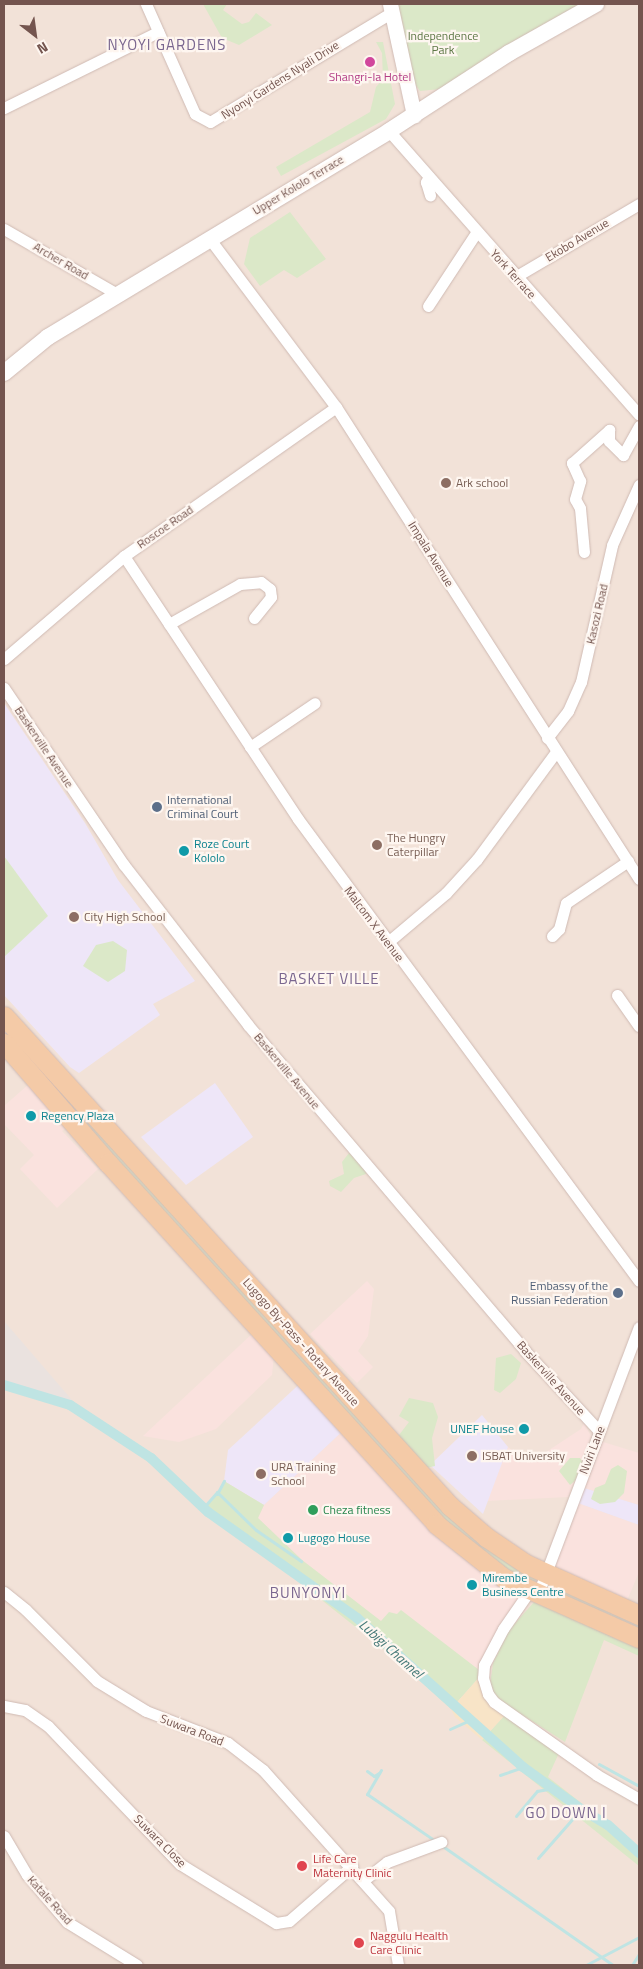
<!DOCTYPE html>
<style>
body{margin:0}
#map{position:relative;width:643px;height:1969px;overflow:hidden;background:#fbf1ea;font-family:"Titillium Web",sans-serif}
div>[style]{position:absolute}
.residential>*{inset:0;background:#f2e2d8}
.commercial>*{inset:0;background:#fae2de}
.industrial>*{inset:0;background:#eae2df}
.education>*{inset:0;background:#eee6f8}
.green>*{inset:0;background:#dbe8c8}
.sand>*{inset:0;background:#f8e4c7}
.stream>*{height:3px;margin:-1.5px;padding:0 1.5px;transform-origin:1.5px;border-radius:1.5px;background:#bfe4e3}
.canal>*{height:10px;margin:-5px;padding:0 5px;transform-origin:5px;border-radius:5px;background:#bfe4e3}
.roads{filter:drop-shadow(0 0 1px #cfbab3) drop-shadow(0 0 1px #cfbab3)}
.minor>*{height:11px;margin:-5.5px;padding:0 5.5px;transform-origin:5.5px;border-radius:5.5px;background:#fff}
.tertiary>*{height:15px;margin:-7.5px;padding:0 7.5px;transform-origin:7.5px;border-radius:7.5px;background:#fff}
.secondary>*{height:16px;margin:-8px;padding:0 8px;transform-origin:8px;border-radius:8px;background:#fff}
.primary>*{height:19px;margin:-9.5px;padding:0 9.5px;transform-origin:9.5px;border-radius:9.5px;background:#f4caa7}
.dots>*{width:14px;height:14px;translate:-50% -50%;box-sizing:border-box;border:2px solid #fef6f0;border-radius:50%}
span{translate:-50% -50%;white-space:nowrap;text-align:center;line-height:1.15;-webkit-text-stroke:4.5px #fef6f0;paint-order:stroke}
.park-label{font-size:12px;color:#5e7847}
.hotel-label{font-size:12px;color:#b23c85}
.street-label{font-size:12px;color:#74554f}
.education-label{font-size:12px;color:#785e54}
.left{translate:0 -50%;text-align:left}
.service-label{font-size:12px;color:#4e5e75}
.right{translate:-100% -50%;text-align:right}
.culture-label{font-size:12px;color:#0d838f}
.leisure-label{font-size:12px;color:#27864d}
.health-label{font-size:12px;color:#be3a42}
.water-label{font-size:14px;color:#437877;font-style:italic}
.quarter-label{font-size:15px;color:#7a668f;letter-spacing:1px}
.frame{position:absolute;inset:0;border:5px solid #74554f;pointer-events:none}
.north{position:absolute;left:10px;top:10px;width:50px;height:50px;-webkit-text-stroke:4px #fef6f0;paint-order:stroke;rotate:150deg;font-size:14px;font-weight:700;line-height:20px;text-align:center;color:#74554f}
.north::after{content:'';display:block;margin:auto;width:18px;height:22px;background:#74554f;clip-path:polygon(50% 0,100% 100%,50% 72%,0 100%)}
</style>
<div id="map">
<div class="residential">
<div style="clip-path:polygon(4px 4px,639px 4px,639px 1965px,4px 1965px)"></div>
</div>
<div class="commercial">
<div style="clip-path:polygon(29px 1084px,65px 1129px,62px 1131px,98px 1169px,57px 1208px,20px 1169px,34px 1155px,4px 1124px,4px 1106px)"></div>
<div style="clip-path:polygon(367px 1281px,374px 1289px,368px 1336px,358px 1351px,373px 1367px,357px 1383px,310px 1334px)"></div>
<div style="clip-path:polygon(254px 1332px,274px 1354px,272px 1375px,216px 1429px,179px 1442px,143px 1436px)"></div>
<div style="clip-path:polygon(584px 1423px,591px 1436px,568px 1497px,487px 1501px,508px 1447px,517px 1454px,543px 1454px,581px 1429px)"></div>
<div style="clip-path:polygon(347px 1427px,384px 1469px,379px 1475px,446px 1533px,454px 1552px,519px 1596px,483px 1673px,397px 1614px,382px 1622px,302px 1560px,258px 1518px,264px 1505px)"></div>
<div style="clip-path:polygon(600px 1441px,639px 1453px,639px 1505px,581px 1487px)"></div>
<div style="clip-path:polygon(575px 1502px,639px 1525px,639px 1572px,626px 1603px,555px 1569px,554px 1559px)"></div>
</div>
<div class="industrial">
<div style="clip-path:polygon(4px 1321px,72px 1400px,74px 1403px,4px 1381px)"></div>
</div>
<div class="education">
<div style="clip-path:polygon(4px 703px,85px 823px,118px 880px,195px 981px,153px 1004px,160px 1015px,79px 1073px,70px 1067px,4px 995px)"></div>
<div style="clip-path:polygon(215px 1083px,253px 1137px,186px 1185px,141px 1137px)"></div>
<div style="clip-path:polygon(306px 1378px,347px 1427px,264px 1505px,224px 1481px,228px 1450px)"></div>
<div style="clip-path:polygon(482px 1415px,508px 1447px,483px 1514px,430px 1465px)"></div>
<div style="clip-path:polygon(581px 1487px,639px 1505px,639px 1525px,575px 1502px)"></div>
</div>
<div class="green">
<div style="clip-path:polygon(203px 4px,227px 4px,223px 10px,242px 24px,249px 22px,256px 13px,272px 25px,239px 45px,222px 38px)"></div>
<div style="clip-path:polygon(398px 4px,583px 4px,440px 89px,420px 91px,412px 80px)"></div>
<div style="clip-path:polygon(376px 42px,383px 42px,395px 104px,386px 119px,281px 176px,276px 167px,370px 112px,376px 87px,383px 79px,382px 53px)"></div>
<div style="clip-path:polygon(290px 212px,326px 259px,297px 278px,284px 270px,260px 286px,244px 264px,250px 238px)"></div>
<div style="clip-path:polygon(4px 856px,48px 916px,4px 957px)"></div>
<div style="clip-path:polygon(113px 941px,127px 950px,125px 971px,108px 982px,83px 966px,96px 945px)"></div>
<div style="clip-path:polygon(22px 1047px,271px 1317px,268px 1320px,309px 1366px,313px 1363px,536px 1578px,535px 1582px,505px 1572px,429px 1507px,19px 1055px)"></div>
<div style="clip-path:polygon(349px 1153px,365px 1167px,366px 1174px,354px 1178px,341px 1192px,330px 1186px,329px 1181px,344px 1174px,342px 1162px)"></div>
<div style="clip-path:polygon(511px 1354px,521px 1363px,516px 1379px,500px 1393px,494px 1390px,496px 1358px)"></div>
<div style="clip-path:polygon(409px 1398px,433px 1403px,438px 1417px,432px 1438px,435px 1466px,426px 1468px,408px 1455px,399px 1435px,409px 1422px,399px 1416px)"></div>
<div style="clip-path:polygon(570px 1458px,580px 1458px,583px 1463px,576px 1480px,570px 1485px,559px 1471px)"></div>
<div style="clip-path:polygon(618px 1465px,627px 1471px,624px 1493px,615px 1502px,600px 1504px,591px 1499px,595px 1488px,605px 1484px,611px 1469px)"></div>
<div style="clip-path:polygon(224px 1481px,264px 1505px,258px 1518px,302px 1560px,381px 1621px,389px 1612px,397px 1614px,401px 1610px,483px 1673px,451px 1709px,396px 1659px,204px 1507px,218px 1493px)"></div>
<div style="clip-path:polygon(549px 1584px,639px 1625px,639px 1633px,547px 1589px)"></div>
<div style="clip-path:polygon(535px 1601px,639px 1648px,639px 1656px,604px 1640px,565px 1742px,510px 1707px,496px 1697px,490px 1685px,493px 1663px,501px 1646px,509px 1630px)"></div>
<div style="clip-path:polygon(505px 1715px,559px 1753px,548px 1777px,630px 1841px,639px 1853px,639px 1866px,482px 1740px)"></div>
</div>
<div class="sand">
<div style="clip-path:polygon(483px 1673px,505px 1715px,482px 1740px,455px 1717px,451px 1709px)"></div>
</div>
<div class="stream">
<div style="left:217px;top:1494px;width:15px;rotate:-62deg"></div>
<div style="left:208px;top:1512px;width:6px;rotate:-129deg"></div>
<div style="left:204px;top:1507px;width:20px;rotate:-49deg"></div>
<div style="left:217px;top:1492px;width:54px;rotate:44.3deg"></div>
<div style="left:256px;top:1530px;width:55px;rotate:34.6deg"></div>
<div style="left:450px;top:1729px;width:24px;rotate:-24deg"></div>
<div style="left:599px;top:1764px;width:46px;rotate:28.8deg"></div>
<div style="left:381px;top:1770px;width:28px;rotate:120deg"></div>
<div style="left:367px;top:1794px;width:81px;rotate:34.5deg"></div>
<div style="left:367px;top:1771px;width:9px;rotate:36deg"></div>
<div style="left:374px;top:1776px;width:6px;rotate:-31deg"></div>
<div style="left:500px;top:1775px;width:24px;rotate:-19deg"></div>
<div style="left:516px;top:1816px;width:33px;rotate:-50deg"></div>
<div style="left:537px;top:1791px;width:17px;rotate:-10deg"></div>
<div style="left:441px;top:1845px;width:210px;rotate:34.9deg"></div>
<div style="left:538px;top:1858px;width:65px;rotate:-48.7deg"></div>
<div style="left:586px;top:1965px;width:60px;rotate:-27.8deg"></div>
<div style="left:632px;top:1965px;width:13px;rotate:-58deg"></div>
</div>
<div class="canal">
<div style="left:4px;top:1385px;width:69px;rotate:16.9deg"></div>
<div style="left:70px;top:1405px;width:97px;rotate:33.2deg"></div>
<div style="left:151px;top:1458px;width:79px;rotate:43.5deg"></div>
<div style="left:208px;top:1512px;width:183px;rotate:35.4deg"></div>
<div style="left:357px;top:1618px;width:223px;rotate:41.9deg"></div>
<div style="left:523px;top:1767px;width:72px;rotate:35.9deg"></div>
<div style="left:581px;top:1809px;width:31px;rotate:31deg"></div>
<div style="left:608px;top:1825px;width:42px;rotate:42.1deg"></div>
</div>
<div class="roads">
<div class="minor">
<div style="left:146px;top:4px;width:120px;rotate:66deg"></div>
<div style="left:195px;top:114px;width:17px;rotate:28deg"></div>
<div style="left:210px;top:122px;width:213px;rotate:-31.1deg"></div>
<div style="left:4px;top:108px;width:172px;rotate:-26.3deg"></div>
<div style="left:389px;top:131px;width:378px;rotate:48.6deg"></div>
<div style="left:429px;top:177px;width:6px;rotate:121deg"></div>
<div style="left:426px;top:182px;width:14px;rotate:73deg"></div>
<div style="left:4px;top:229px;width:130px;rotate:29.9deg"></div>
<div style="left:209px;top:238px;width:211px;rotate:53.1deg"></div>
<div style="left:336px;top:407px;width:561px;rotate:57.3deg"></div>
<div style="left:515px;top:277px;width:144px;rotate:-30.5deg"></div>
<div style="left:428px;top:306px;width:87px;rotate:-56.7deg"></div>
<div style="left:584px;top:552px;width:44px;rotate:-95.2deg"></div>
<div style="left:580px;top:508px;width:10px;rotate:-119deg"></div>
<div style="left:575px;top:499px;width:19px;rotate:-74deg"></div>
<div style="left:580px;top:481px;width:20px;rotate:-114deg"></div>
<div style="left:572px;top:463px;width:50px;rotate:-41.7deg"></div>
<div style="left:609px;top:430px;width:11px;rotate:90deg"></div>
<div style="left:609px;top:441px;width:20px;rotate:45deg"></div>
<div style="left:623px;top:455px;width:33px;rotate:-61deg"></div>
<div style="left:124px;top:556px;width:315px;rotate:56.5deg"></div>
<div style="left:298px;top:819px;width:574px;rotate:53.57deg"></div>
<div style="left:169px;top:624px;width:81px;rotate:-29.4deg"></div>
<div style="left:240px;top:584px;width:21px;rotate:-5deg"></div>
<div style="left:261px;top:582px;width:11px;rotate:38deg"></div>
<div style="left:270px;top:589px;width:8px;rotate:83deg"></div>
<div style="left:271px;top:597px;width:27px;rotate:129deg"></div>
<div style="left:4px;top:659px;width:158px;rotate:-40.6deg"></div>
<div style="left:124px;top:556px;width:259px;rotate:-35.1deg"></div>
<div style="left:4px;top:688px;width:214px;rotate:55.9deg"></div>
<div style="left:124px;top:865px;width:202px;rotate:52.2deg"></div>
<div style="left:248px;top:1025px;width:428px;rotate:49.6deg"></div>
<div style="left:525px;top:1351px;width:109px;rotate:47.2deg"></div>
<div style="left:547px;top:738px;width:34px;rotate:-52deg"></div>
<div style="left:568px;top:711px;width:32px;rotate:-66deg"></div>
<div style="left:581px;top:682px;width:140px;rotate:-77.2deg"></div>
<div style="left:612px;top:545px;width:66px;rotate:-65.8deg"></div>
<div style="left:250px;top:747px;width:78px;rotate:-34.1deg"></div>
<div style="left:552px;top:936px;width:10px;rotate:-45deg"></div>
<div style="left:559px;top:929px;width:27px;rotate:-75deg"></div>
<div style="left:566px;top:903px;width:75px;rotate:-34.1deg"></div>
<div style="left:388px;top:942px;width:76px;rotate:-40.2deg"></div>
<div style="left:446px;top:893px;width:46px;rotate:-47.6deg"></div>
<div style="left:477px;top:859px;width:133px;rotate:-53.6deg"></div>
<div style="left:617px;top:995px;width:38px;rotate:55deg"></div>
<div style="left:530px;top:1590px;width:47px;rotate:124.7deg"></div>
<div style="left:503px;top:1629px;width:41px;rotate:117.8deg"></div>
<div style="left:484px;top:1665px;width:13px;rotate:94deg"></div>
<div style="left:483px;top:1678px;width:17px;rotate:73deg"></div>
<div style="left:488px;top:1694px;width:10px;rotate:53deg"></div>
<div style="left:494px;top:1702px;width:126px;rotate:35.3deg"></div>
<div style="left:597px;top:1775px;width:48px;rotate:29.7deg"></div>
<div style="left:4px;top:1592px;width:28px;rotate:39deg"></div>
<div style="left:26px;top:1610px;width:100px;rotate:45deg"></div>
<div style="left:97px;top:1681px;width:57px;rotate:31.5deg"></div>
<div style="left:146px;top:1711px;width:88px;rotate:21.3deg"></div>
<div style="left:228px;top:1743px;width:44px;rotate:37.6deg"></div>
<div style="left:263px;top:1770px;width:189px;rotate:48.2deg"></div>
<div style="left:389px;top:1911px;width:55px;rotate:80.5deg"></div>
<div style="left:538px;top:1594px;width:285px;rotate:-69.3deg"></div>
<div style="left:4px;top:1706px;width:21px;rotate:11deg"></div>
<div style="left:25px;top:1710px;width:28px;rotate:35deg"></div>
<div style="left:48px;top:1726px;width:191px;rotate:46.3deg"></div>
<div style="left:180px;top:1864px;width:113px;rotate:31.6deg"></div>
<div style="left:276px;top:1923px;width:13px;rotate:-9deg"></div>
<div style="left:289px;top:1921px;width:84px;rotate:-41.1deg"></div>
<div style="left:4px;top:1836px;width:45px;rotate:59.5deg"></div>
<div style="left:27px;top:1875px;width:62px;rotate:49.6deg"></div>
<div style="left:67px;top:1922px;width:82px;rotate:31.6deg"></div>
<div style="left:364px;top:1880px;width:29px;rotate:-38deg"></div>
<div style="left:387px;top:1862px;width:58px;rotate:-20.3deg"></div>
</div>
<div class="tertiary">
<div style="left:390px;top:4px;width:114px;rotate:77.8deg"></div>
</div>
<div class="secondary">
<div style="left:4px;top:373px;width:57px;rotate:-39.3deg"></div>
<div style="left:48px;top:337px;width:398px;rotate:-31.1deg"></div>
<div style="left:389px;top:131px;width:143px;rotate:-33deg"></div>
<div style="left:509px;top:53px;width:100px;rotate:-29.4deg"></div>
</div>
<div class="primary">
<div style="left:4px;top:1016px;width:663px;rotate:47.69deg"></div>
<div style="left:450px;top:1506px;width:48px;rotate:40.7deg"></div>
<div style="left:486px;top:1537px;width:48px;rotate:34deg"></div>
<div style="left:526px;top:1564px;width:124px;rotate:24.3deg"></div>
<div style="left:4px;top:1043px;width:159px;rotate:49.1deg"></div>
<div style="left:108px;top:1163px;width:488px;rotate:47.7deg"></div>
<div style="left:436px;top:1524px;width:87px;rotate:38.5deg"></div>
<div style="left:504px;top:1578px;width:148px;rotate:24deg"></div>
</div>
</div>
<div class="dots">
<div style="left:370px;top:62px;background:#d1479c"></div>
<div style="left:446px;top:483px;background:#8d6e63"></div>
<div style="left:157px;top:807px;background:#5c6f8a"></div>
<div style="left:377px;top:845px;background:#8d6e63"></div>
<div style="left:184px;top:851px;background:#0f9aa8"></div>
<div style="left:74px;top:917px;background:#8d6e63"></div>
<div style="left:31px;top:1116px;background:#0f9aa8"></div>
<div style="left:618px;top:1293px;background:#5c6f8a"></div>
<div style="left:524px;top:1429px;background:#0f9aa8"></div>
<div style="left:472px;top:1456px;background:#8d6e63"></div>
<div style="left:261px;top:1474px;background:#8d6e63"></div>
<div style="left:313px;top:1510px;background:#2e9e5b"></div>
<div style="left:288px;top:1538px;background:#0f9aa8"></div>
<div style="left:472px;top:1585px;background:#0f9aa8"></div>
<div style="left:302px;top:1866px;background:#e0444e"></div>
<div style="left:359px;top:1943px;background:#e0444e"></div>
</div>
<div class="park-label">
<span style="left:443px;top:43px">Independence<br>Park</span>
</div>
<div class="hotel-label">
<span style="left:370px;top:77px">Shangri-la Hotel</span>
</div>
<div class="street-label">
<span style="left:280px;top:80px;rotate:-32deg">Nyonyi Gardens Nyali Drive</span>
<span style="left:298px;top:185px;rotate:-31deg">Upper Kololo Terrace</span>
<span style="left:577px;top:240px;rotate:-31deg">Ekobo Avenue</span>
<span style="left:61px;top:261px;rotate:30deg">Archer Road</span>
<span style="left:513px;top:274px;rotate:48deg">York Terrace</span>
<span style="left:165px;top:527px;rotate:-35deg">Roscoe Road</span>
<span style="left:431px;top:554px;rotate:58deg">Impala Avenue</span>
<span style="left:597px;top:614px;rotate:-77deg">Kasozi Road</span>
<span style="left:44px;top:747px;rotate:56deg">Baskerville Avenue</span>
<span style="left:374px;top:924px;rotate:53deg">Malcom X Avenue</span>
<span style="left:287px;top:1071px;rotate:50deg">Baskerville Avenue</span>
<span style="left:301px;top:1342px;rotate:48deg">Lugogo By-Pass - Rotary Avenue</span>
<span style="left:551px;top:1378px;rotate:48deg">Baskerville Avenue</span>
<span style="left:592px;top:1450px;rotate:-69deg">Nviri Lane</span>
<span style="left:192px;top:1730px;rotate:21deg">Suwara Road</span>
<span style="left:160px;top:1841px;rotate:45deg">Suwara Close</span>
<span style="left:50px;top:1900px;rotate:48deg">Katale Road</span>
</div>
<div class="education-label">
<span class="left" style="left:456px;top:483px">Ark school</span>
<span class="left" style="left:387px;top:845px">The Hungry<br>Caterpillar</span>
<span class="left" style="left:84px;top:917px">City High School</span>
<span class="left" style="left:482px;top:1456px">ISBAT University</span>
<span class="left" style="left:271px;top:1474px">URA Training<br>School</span>
</div>
<div class="service-label">
<span class="left" style="left:167px;top:807px">International<br>Criminal Court</span>
<span class="right" style="left:608px;top:1293px">Embassy of the<br>Russian Federation</span>
</div>
<div class="culture-label">
<span class="left" style="left:194px;top:851px">Roze Court<br>Kololo</span>
<span class="left" style="left:41px;top:1116px">Regency Plaza</span>
<span class="right" style="left:514px;top:1429px">UNEF House</span>
<span class="left" style="left:298px;top:1538px">Lugogo House</span>
<span class="left" style="left:482px;top:1585px">Mirembe<br>Business Centre</span>
</div>
<div class="leisure-label">
<span class="left" style="left:323px;top:1510px">Cheza fitness</span>
</div>
<div class="health-label">
<span class="left" style="left:313px;top:1866px">Life Care<br>Maternity Clinic</span>
<span class="left" style="left:370px;top:1943px">Naggulu Health<br>Care Clinic</span>
</div>
<div class="water-label">
<span style="left:391px;top:1649px;rotate:42deg">Lubigi Channel</span>
</div>
<div class="quarter-label">
<span style="left:167px;top:45px">NYOYI GARDENS</span>
<span style="left:329px;top:979px">BASKET VILLE</span>
<span style="left:308px;top:1593px">BUNYONYI</span>
<span style="left:566px;top:1813px">GO DOWN I</span>
</div>
<div class="frame"></div>
<div class="north">N</div>
</div>
